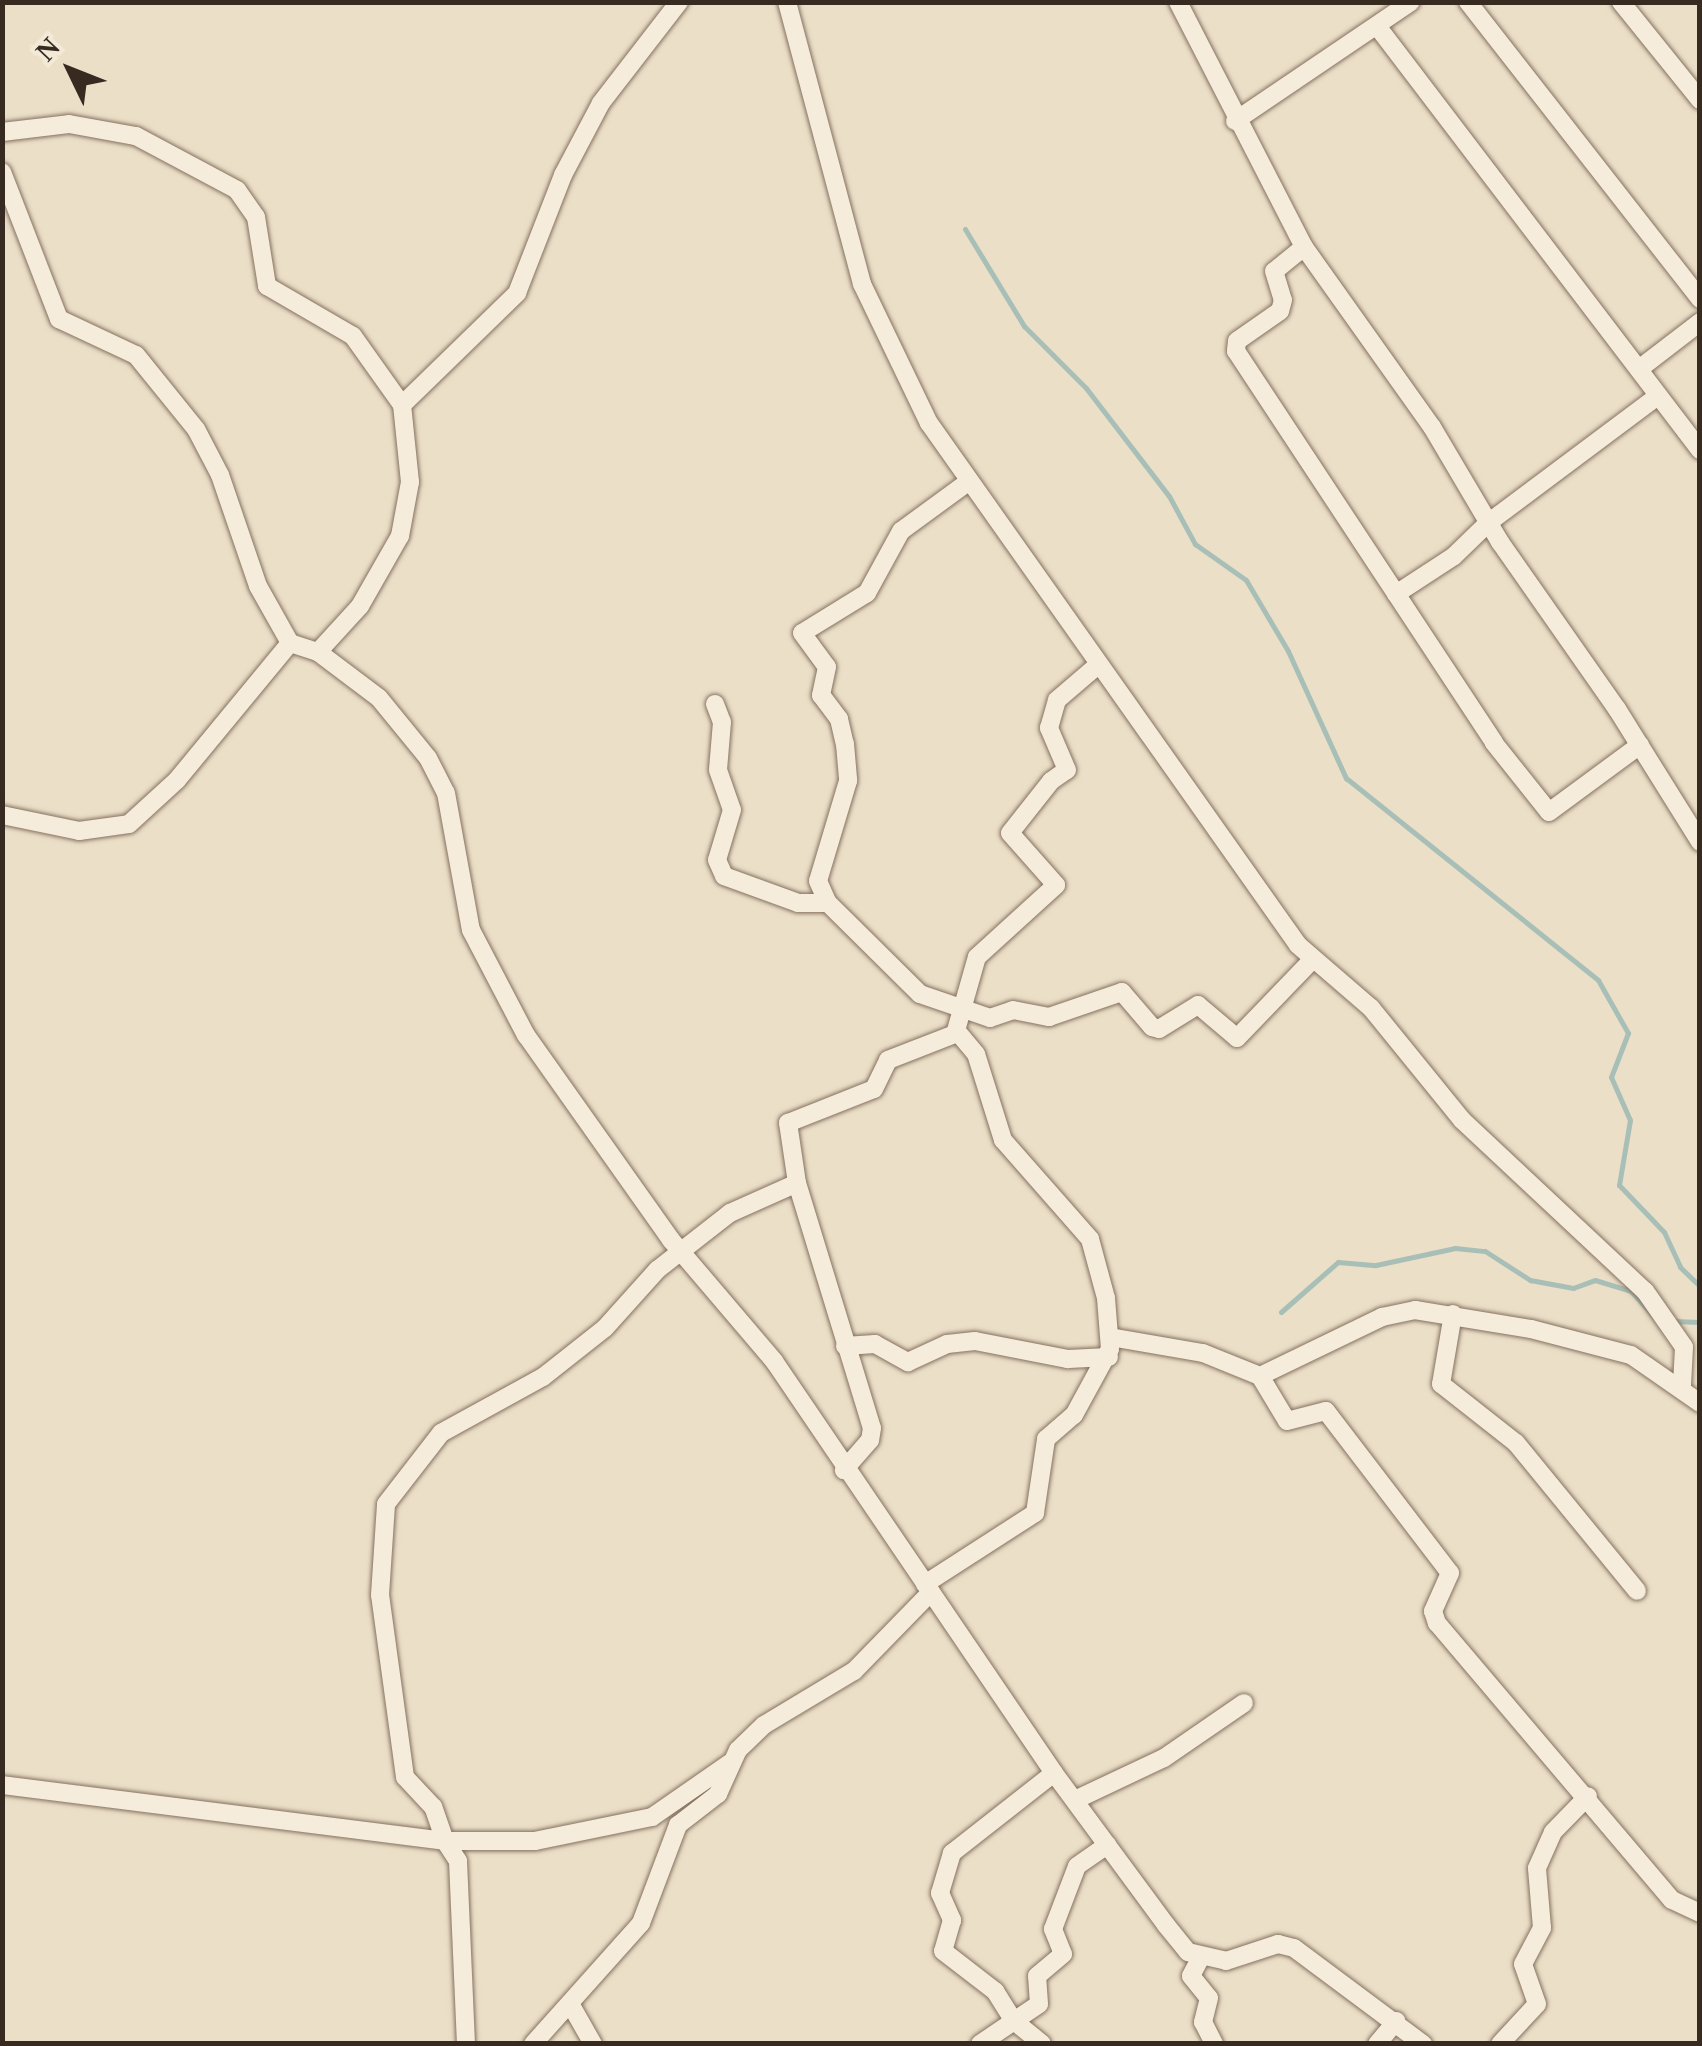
<!DOCTYPE html>
<style>
body{margin:0}
#map{position:relative;width:1702px;height:2046px;overflow:hidden;background:#ebdfc8;font-family:Georgia,serif}
div>[style]{position:absolute}
.stream>*{height:5px;margin:-2.5px;padding:0 2.5px;transform-origin:2.5px;border-radius:2.5px;background:#a8bfb7}
.roads{filter:drop-shadow(0 0 2px #85715f) drop-shadow(0 0 2px #85715f)}
.minor>*{height:18px;margin:-9px;padding:0 9px;transform-origin:9px;border-radius:9px;background:#f6ecdb}
span{translate:-50% -50%;white-space:nowrap;text-align:center;line-height:1.15;-webkit-text-stroke:10px #f3e9d7;paint-order:stroke}
.frame{position:absolute;inset:0;border:5px solid #372a21;pointer-events:none}
.north{position:absolute;left:20px;top:20px;width:100px;height:100px;-webkit-text-stroke:8px #f3e9d7;paint-order:stroke;rotate:313deg;font-size:28px;font-weight:700;line-height:40px;text-align:center;color:#372a21}
.north::after{content:'';display:block;margin:auto;width:35px;height:45px;background:#372a21;clip-path:polygon(50% 0,100% 100%,50% 72%,0 100%)}
</style>
<div id="map">
<div class="stream">
<div style="left:965px;top:229px;width:114px;rotate:58.7deg"></div>
<div style="left:1024px;top:326px;width:88px;rotate:45deg"></div>
<div style="left:1086px;top:388px;width:136px;rotate:52.5deg"></div>
<div style="left:1169px;top:496px;width:55px;rotate:61.6deg"></div>
<div style="left:1195px;top:544px;width:62px;rotate:35.2deg"></div>
<div style="left:1246px;top:580px;width:82px;rotate:59.4deg"></div>
<div style="left:1288px;top:651px;width:140px;rotate:65.5deg"></div>
<div style="left:1346px;top:778px;width:323px;rotate:38.7deg"></div>
<div style="left:1598px;top:980px;width:61px;rotate:60.5deg"></div>
<div style="left:1628px;top:1033px;width:47px;rotate:111.1deg"></div>
<div style="left:1611px;top:1077px;width:47px;rotate:66.2deg"></div>
<div style="left:1630px;top:1120px;width:66px;rotate:99.6deg"></div>
<div style="left:1619px;top:1185px;width:65px;rotate:46.2deg"></div>
<div style="left:1664px;top:1232px;width:38px;rotate:65deg"></div>
<div style="left:1680px;top:1267px;width:28px;rotate:44deg"></div>
<div style="left:1281px;top:1312px;width:76px;rotate:-41.3deg"></div>
<div style="left:1338px;top:1262px;width:38px;rotate:5deg"></div>
<div style="left:1376px;top:1265px;width:81px;rotate:-12.1deg"></div>
<div style="left:1455px;top:1248px;width:30px;rotate:6deg"></div>
<div style="left:1485px;top:1251px;width:54px;rotate:32.8deg"></div>
<div style="left:1530px;top:1280px;width:44px;rotate:10.5deg"></div>
<div style="left:1573px;top:1288px;width:23px;rotate:-20deg"></div>
<div style="left:1595px;top:1280px;width:38px;rotate:17deg"></div>
<div style="left:1631px;top:1291px;width:39px;rotate:48deg"></div>
<div style="left:1673px;top:1321px;width:27px;rotate:2deg"></div>
</div>
<div class="roads">
<div class="minor">
<div style="left:787px;top:2px;width:292px;rotate:75.1deg"></div>
<div style="left:862px;top:284px;width:154px;rotate:64.3deg"></div>
<div style="left:929px;top:423px;width:639px;rotate:54.74deg"></div>
<div style="left:1298px;top:945px;width:96px;rotate:40.8deg"></div>
<div style="left:1371px;top:1008px;width:144px;rotate:50.9deg"></div>
<div style="left:1462px;top:1120px;width:250px;rotate:43.1deg"></div>
<div style="left:1645px;top:1291px;width:68px;rotate:55.1deg"></div>
<div style="left:1684px;top:1347px;width:38px;rotate:93deg"></div>
<div style="left:1178px;top:2px;width:276px;rotate:62.8deg"></div>
<div style="left:1304px;top:247px;width:221px;rotate:54.6deg"></div>
<div style="left:1432px;top:427px;width:134px;rotate:59.4deg"></div>
<div style="left:1500px;top:542px;width:204px;rotate:55deg"></div>
<div style="left:1617px;top:709px;width:157px;rotate:58deg"></div>
<div style="left:1468px;top:2px;width:377px;rotate:52deg"></div>
<div style="left:1621px;top:2px;width:126px;rotate:51.1deg"></div>
<div style="left:1377px;top:26px;width:533px;rotate:52.7deg"></div>
<div style="left:1235px;top:121px;width:212px;rotate:-34.1deg"></div>
<div style="left:2px;top:132px;width:67px;rotate:-6.8deg"></div>
<div style="left:69px;top:124px;width:68px;rotate:10.2deg"></div>
<div style="left:136px;top:136px;width:115px;rotate:28.1deg"></div>
<div style="left:237px;top:190px;width:33px;rotate:55deg"></div>
<div style="left:256px;top:217px;width:70px;rotate:80.9deg"></div>
<div style="left:267px;top:286px;width:99px;rotate:30.2deg"></div>
<div style="left:353px;top:336px;width:85px;rotate:54.6deg"></div>
<div style="left:2px;top:172px;width:158px;rotate:68.8deg"></div>
<div style="left:59px;top:319px;width:85px;rotate:25.1deg"></div>
<div style="left:136px;top:355px;width:95px;rotate:51deg"></div>
<div style="left:196px;top:429px;width:52px;rotate:62.4deg"></div>
<div style="left:220px;top:475px;width:117px;rotate:71.1deg"></div>
<div style="left:258px;top:586px;width:65px;rotate:60.7deg"></div>
<div style="left:1304px;top:247px;width:38px;rotate:141deg"></div>
<div style="left:1274px;top:271px;width:30px;rotate:73deg"></div>
<div style="left:1283px;top:300px;width:11px;rotate:105deg"></div>
<div style="left:1280px;top:311px;width:52px;rotate:145.1deg"></div>
<div style="left:1237px;top:341px;width:10px;rotate:96deg"></div>
<div style="left:1236px;top:351px;width:469px;rotate:56.6deg"></div>
<div style="left:1494px;top:743px;width:88px;rotate:51.4deg"></div>
<div style="left:1549px;top:812px;width:113px;rotate:-36.4deg"></div>
<div style="left:1639px;top:369px;width:77px;rotate:-37.6deg"></div>
<div style="left:968px;top:482px;width:83px;rotate:143.8deg"></div>
<div style="left:901px;top:531px;width:71px;rotate:118.7deg"></div>
<div style="left:867px;top:593px;width:76px;rotate:148.4deg"></div>
<div style="left:802px;top:633px;width:42px;rotate:53.7deg"></div>
<div style="left:827px;top:667px;width:29px;rotate:102deg"></div>
<div style="left:821px;top:695px;width:30px;rotate:53deg"></div>
<div style="left:839px;top:719px;width:26px;rotate:77deg"></div>
<div style="left:845px;top:744px;width:37px;rotate:85deg"></div>
<div style="left:848px;top:781px;width:104px;rotate:106.7deg"></div>
<div style="left:818px;top:881px;width:24px;rotate:66deg"></div>
<div style="left:828px;top:903px;width:129px;rotate:44.7deg"></div>
<div style="left:920px;top:994px;width:74px;rotate:18.9deg"></div>
<div style="left:990px;top:1018px;width:24px;rotate:-19deg"></div>
<div style="left:1013px;top:1010px;width:37px;rotate:11deg"></div>
<div style="left:1049px;top:1017px;width:77px;rotate:-18.9deg"></div>
<div style="left:1122px;top:992px;width:46px;rotate:49.4deg"></div>
<div style="left:1152px;top:1027px;width:7px;rotate:16deg"></div>
<div style="left:1159px;top:1029px;width:46px;rotate:-31.6deg"></div>
<div style="left:1198px;top:1005px;width:51px;rotate:40.2deg"></div>
<div style="left:1237px;top:1038px;width:110px;rotate:-46.1deg"></div>
<div style="left:1396px;top:594px;width:69px;rotate:-33.2deg"></div>
<div style="left:1454px;top:556px;width:47px;rotate:-44.1deg"></div>
<div style="left:1488px;top:523px;width:212px;rotate:-36.8deg"></div>
<div style="left:318px;top:652px;width:62px;rotate:-47.6deg"></div>
<div style="left:360px;top:606px;width:81px;rotate:-60.3deg"></div>
<div style="left:400px;top:536px;width:55px;rotate:-79.5deg"></div>
<div style="left:410px;top:482px;width:77px;rotate:-95.9deg"></div>
<div style="left:402px;top:405px;width:161px;rotate:-44.2deg"></div>
<div style="left:517px;top:293px;width:127px;rotate:-68.7deg"></div>
<div style="left:563px;top:175px;width:81px;rotate:-62.2deg"></div>
<div style="left:601px;top:103px;width:128px;rotate:-52.3deg"></div>
<div style="left:715px;top:704px;width:19px;rotate:69deg"></div>
<div style="left:722px;top:722px;width:48px;rotate:94.8deg"></div>
<div style="left:718px;top:770px;width:42px;rotate:70.7deg"></div>
<div style="left:732px;top:810px;width:52px;rotate:106.7deg"></div>
<div style="left:717px;top:860px;width:17px;rotate:66deg"></div>
<div style="left:724px;top:876px;width:79px;rotate:20deg"></div>
<div style="left:798px;top:903px;width:30px"></div>
<div style="left:2px;top:815px;width:79px;rotate:11.7deg"></div>
<div style="left:79px;top:831px;width:50px;rotate:-8deg"></div>
<div style="left:129px;top:824px;width:65px;rotate:-42.5deg"></div>
<div style="left:177px;top:780px;width:178px;rotate:-50.5deg"></div>
<div style="left:290px;top:643px;width:29px;rotate:18deg"></div>
<div style="left:318px;top:652px;width:76px;rotate:37deg"></div>
<div style="left:379px;top:698px;width:77px;rotate:50.8deg"></div>
<div style="left:428px;top:758px;width:39px;rotate:63deg"></div>
<div style="left:446px;top:793px;width:139px;rotate:79.7deg"></div>
<div style="left:471px;top:930px;width:119px;rotate:62.4deg"></div>
<div style="left:526px;top:1035px;width:251px;rotate:54.7deg"></div>
<div style="left:671px;top:1240px;width:159px;rotate:49.6deg"></div>
<div style="left:774px;top:1361px;width:498px;rotate:55.8deg"></div>
<div style="left:1054px;top:1773px;width:189px;rotate:53.6deg"></div>
<div style="left:1166px;top:1925px;width:35px;rotate:51deg"></div>
<div style="left:1188px;top:1952px;width:39px;rotate:13deg"></div>
<div style="left:1226px;top:1961px;width:55px;rotate:-18.1deg"></div>
<div style="left:1278px;top:1944px;width:16px;rotate:14deg"></div>
<div style="left:1294px;top:1948px;width:161px;rotate:36.7deg"></div>
<div style="left:797px;top:1183px;width:256px;rotate:73deg"></div>
<div style="left:872px;top:1428px;width:12px;rotate:99deg"></div>
<div style="left:870px;top:1440px;width:40px;rotate:131deg"></div>
<div style="left:1453px;top:1314px;width:71px;rotate:99.7deg"></div>
<div style="left:1441px;top:1384px;width:95px;rotate:38.2deg"></div>
<div style="left:1516px;top:1443px;width:191px;rotate:50.7deg"></div>
<div style="left:1110px;top:1337px;width:94px;rotate:9.8deg"></div>
<div style="left:1203px;top:1353px;width:61px;rotate:22deg"></div>
<div style="left:1260px;top:1376px;width:52px;rotate:59deg"></div>
<div style="left:1287px;top:1421px;width:40px;rotate:-14.4deg"></div>
<div style="left:1326px;top:1411px;width:204px;rotate:52.6deg"></div>
<div style="left:1450px;top:1573px;width:42px;rotate:114.1deg"></div>
<div style="left:1433px;top:1611px;width:13px;rotate:72deg"></div>
<div style="left:1437px;top:1623px;width:363px;rotate:49.7deg"></div>
<div style="left:1672px;top:1900px;width:31px;rotate:25deg"></div>
<div style="left:845px;top:1346px;width:30px;rotate:-4deg"></div>
<div style="left:875px;top:1344px;width:38px;rotate:29deg"></div>
<div style="left:908px;top:1362px;width:43px;rotate:-24.8deg"></div>
<div style="left:947px;top:1344px;width:28px;rotate:-6deg"></div>
<div style="left:975px;top:1341px;width:95px;rotate:11deg"></div>
<div style="left:1068px;top:1359px;width:41px;rotate:-2.8deg"></div>
<div style="left:1260px;top:1376px;width:136px;rotate:-25.8deg"></div>
<div style="left:1382px;top:1317px;width:34px;rotate:-12deg"></div>
<div style="left:1415px;top:1310px;width:118px;rotate:9.3deg"></div>
<div style="left:1531px;top:1329px;width:103px;rotate:14.6deg"></div>
<div style="left:1631px;top:1355px;width:84px;rotate:34.8deg"></div>
<div style="left:925px;top:1584px;width:131px;rotate:-32.8deg"></div>
<div style="left:1035px;top:1513px;width:75px;rotate:-81.5deg"></div>
<div style="left:1046px;top:1439px;width:37px;rotate:-41deg"></div>
<div style="left:1074px;top:1415px;width:75px;rotate:-61.4deg"></div>
<div style="left:1110px;top:1349px;width:51px;rotate:-94.5deg"></div>
<div style="left:1106px;top:1298px;width:61px;rotate:-105.2deg"></div>
<div style="left:1090px;top:1239px;width:132px;rotate:-131.3deg"></div>
<div style="left:1003px;top:1140px;width:90px;rotate:-107.4deg"></div>
<div style="left:976px;top:1054px;width:30px;rotate:-130deg"></div>
<div style="left:730px;top:1763px;width:95px;rotate:145.3deg"></div>
<div style="left:652px;top:1817px;width:119px;rotate:168.4deg"></div>
<div style="left:535px;top:1841px;width:90px;rotate:180deg"></div>
<div style="left:445px;top:1841px;width:36px;rotate:-109deg"></div>
<div style="left:433px;top:1807px;width:41px;rotate:-133deg"></div>
<div style="left:405px;top:1777px;width:184px;rotate:-97.8deg"></div>
<div style="left:380px;top:1595px;width:91px;rotate:-86.2deg"></div>
<div style="left:386px;top:1504px;width:90px;rotate:-52.2deg"></div>
<div style="left:441px;top:1433px;width:116px;rotate:-28.8deg"></div>
<div style="left:543px;top:1377px;width:79px;rotate:-38.3deg"></div>
<div style="left:605px;top:1328px;width:78px;rotate:-48.1deg"></div>
<div style="left:657px;top:1270px;width:93px;rotate:-38deg"></div>
<div style="left:730px;top:1213px;width:73px;rotate:-24.1deg"></div>
<div style="left:797px;top:1183px;width:61px;rotate:-98.5deg"></div>
<div style="left:788px;top:1123px;width:92px;rotate:-21.6deg"></div>
<div style="left:874px;top:1089px;width:32px;rotate:-64deg"></div>
<div style="left:888px;top:1060px;width:72px;rotate:-21.2deg"></div>
<div style="left:955px;top:1034px;width:80px;rotate:-74.1deg"></div>
<div style="left:977px;top:957px;width:107px;rotate:-42.3deg"></div>
<div style="left:1056px;top:885px;width:69px;rotate:-131.5deg"></div>
<div style="left:1010px;top:833px;width:66px;rotate:-51.7deg"></div>
<div style="left:1051px;top:781px;width:19px;rotate:-35deg"></div>
<div style="left:1067px;top:770px;width:46px;rotate:-113.2deg"></div>
<div style="left:1049px;top:728px;width:29px;rotate:-74deg"></div>
<div style="left:1057px;top:700px;width:55px;rotate:-40.6deg"></div>
<div style="left:1054px;top:1773px;width:130px;rotate:141.9deg"></div>
<div style="left:952px;top:1853px;width:42px;rotate:106.7deg"></div>
<div style="left:940px;top:1893px;width:30px;rotate:66deg"></div>
<div style="left:952px;top:1920px;width:32px;rotate:106deg"></div>
<div style="left:943px;top:1951px;width:66px;rotate:37.6deg"></div>
<div style="left:995px;top:1991px;width:36px;rotate:58deg"></div>
<div style="left:1014px;top:2021px;width:30px;rotate:-34deg"></div>
<div style="left:1039px;top:2004px;width:28px;rotate:-94deg"></div>
<div style="left:1037px;top:1976px;width:34px;rotate:-40deg"></div>
<div style="left:1063px;top:1954px;width:27px;rotate:-112deg"></div>
<div style="left:1053px;top:1929px;width:67px;rotate:-69.1deg"></div>
<div style="left:1077px;top:1866px;width:37px;rotate:-35deg"></div>
<div style="left:2px;top:1785px;width:447px;rotate:7.2deg"></div>
<div style="left:445px;top:1841px;width:24px;rotate:57deg"></div>
<div style="left:458px;top:1861px;width:183px;rotate:87.5deg"></div>
<div style="left:1075px;top:1800px;width:98px;rotate:-25.3deg"></div>
<div style="left:1164px;top:1758px;width:97px;rotate:-34.5deg"></div>
<div style="left:1201px;top:1957px;width:21px;rotate:118deg"></div>
<div style="left:1191px;top:1976px;width:28px;rotate:51deg"></div>
<div style="left:1209px;top:1998px;width:25px;rotate:104deg"></div>
<div style="left:1203px;top:2022px;width:25px;rotate:63deg"></div>
<div style="left:572px;top:2007px;width:43px;rotate:60.4deg"></div>
<div style="left:533px;top:2044px;width:162px;rotate:-48.2deg"></div>
<div style="left:641px;top:1923px;width:105px;rotate:-69.3deg"></div>
<div style="left:678px;top:1825px;width:51px;rotate:-37.8deg"></div>
<div style="left:718px;top:1794px;width:48px;rotate:-65.6deg"></div>
<div style="left:738px;top:1750px;width:36px;rotate:-44deg"></div>
<div style="left:764px;top:1725px;width:105px;rotate:-31deg"></div>
<div style="left:854px;top:1671px;width:110px;rotate:-45.7deg"></div>
<div style="left:980px;top:2044px;width:41px;rotate:-34.1deg"></div>
<div style="left:1014px;top:2021px;width:36px;rotate:39deg"></div>
<div style="left:1377px;top:2044px;width:30px;rotate:-50deg"></div>
<div style="left:1500px;top:2044px;width:54px;rotate:-47.2deg"></div>
<div style="left:1537px;top:2004px;width:42px;rotate:-109.3deg"></div>
<div style="left:1523px;top:1964px;width:41px;rotate:-62.2deg"></div>
<div style="left:1542px;top:1928px;width:60px;rotate:-94.8deg"></div>
<div style="left:1537px;top:1868px;width:39px;rotate:-66deg"></div>
<div style="left:1553px;top:1832px;width:50px;rotate:-45.8deg"></div>
</div>
</div>
<div class="frame"></div>
<div class="north">N</div>
</div>
